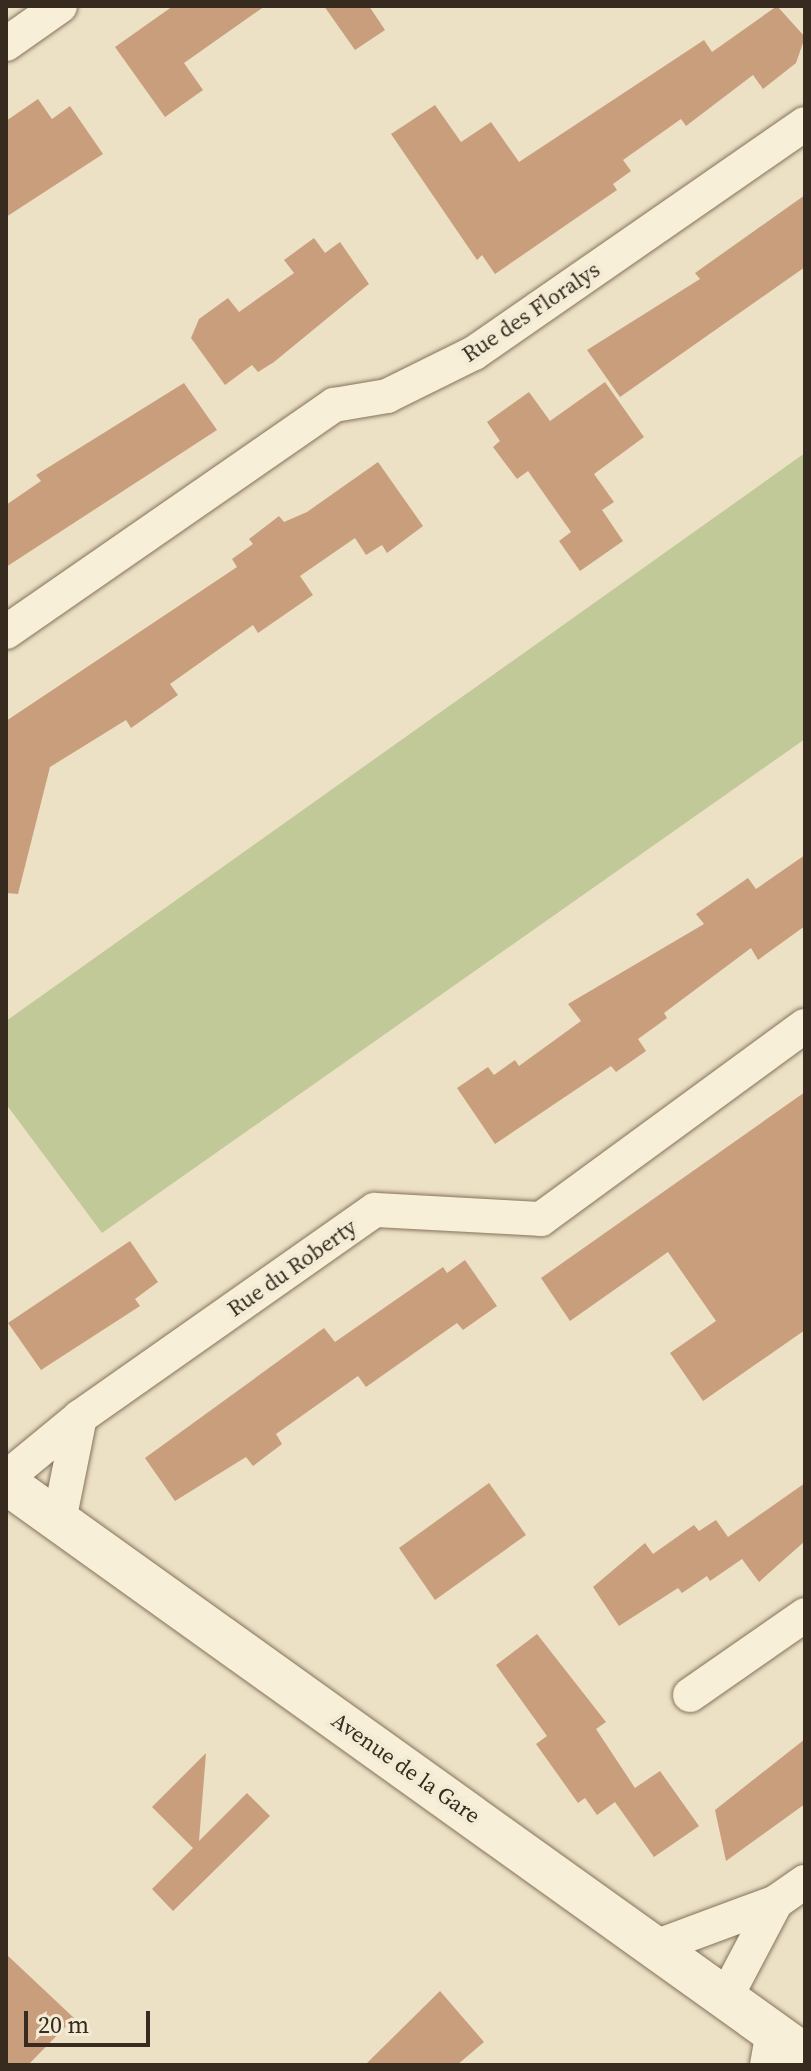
<!DOCTYPE html>
<style>
body{margin:0}
#map{position:relative;width:811px;height:2071px;overflow:hidden;background:#ece1c5;font-family:"Source Serif 4",serif}
div>[style]{position:absolute}
.green>*{inset:0;background:#c2c999}
.building>*{inset:0;background:#c89e7c}
.roads{filter:drop-shadow(0 0 2px #86735c) drop-shadow(0 0 2px #86735c)}
.minor>*{height:34px;margin:-17px;padding:0 17px;transform-origin:17px;border-radius:17px;background:#f7efd7}
.tertiary>*{height:42px;margin:-21px;padding:0 21px;transform-origin:21px;border-radius:21px;background:#f7efd7}
span{translate:-50% -50%;white-space:nowrap;text-align:center;line-height:1.15;-webkit-text-stroke:8px #f4ebd4;paint-order:stroke}
.street-label{font-size:22px;color:#372b1f}
.frame{position:absolute;inset:0;border:8px solid #372b1f;pointer-events:none}
.scale{position:absolute;left:24px;top:2011px;width:126px;height:36px;box-sizing:border-box;border:4px solid #372b1f;border-top:0;padding-left:10px;font-size:24px;line-height:28px;white-space:nowrap;color:#372b1f;-webkit-text-stroke:6px #f4ebd4;paint-order:stroke}
</style>
<div id="map">
<div class="green">
<div style="clip-path:polygon(805px 453px,805px 739px,102px 1233px,6px 1104px,6px 1021px)"></div>
</div>
<div class="building">
<div style="clip-path:polygon(173px 6px,265px 6px,184px 63px,203px 90px,165px 117px,115px 47px)"></div>
<div style="clip-path:polygon(324px 6px,369px 6px,385px 30px,355px 50px)"></div>
<div style="clip-path:polygon(777px 6px,805px 37px,796px 63px,763px 89px,753px 75px,686px 126px,681px 119px,623px 160px,631px 171px,613px 184px,617px 190px,495px 274px,482px 255px,477px 260px,391px 134px,435px 105px,461px 142px,491px 122px,519px 162px,704px 40px,712px 52px)"></div>
<div style="clip-path:polygon(38px 99px,52px 119px,70px 106px,103px 154px,6px 217px,6px 121px)"></div>
<div style="clip-path:polygon(805px 195px,805px 267px,620px 397px,587px 350px,700px 279px,695px 273px)"></div>
<div style="clip-path:polygon(314px 238px,325px 253px,340px 242px,369px 284px,274px 362px,258px 372px,252px 365px,225px 385px,191px 338px,199px 319px,228px 298px,239px 312px,294px 273px,284px 260px)"></div>
<div style="clip-path:polygon(605px 382px,644px 437px,594px 474px,614px 502px,602px 510px,623px 541px,580px 571px,559px 541px,571px 532px,528px 471px,517px 479px,493px 447px,500px 441px,487px 422px,529px 392px,550px 421px)"></div>
<div style="clip-path:polygon(184px 383px,217px 430px,6px 567px,6px 505px,41px 481px,36px 475px)"></div>
<div style="clip-path:polygon(378px 462px,423px 526px,387px 553px,382px 545px,366px 555px,355px 538px,300px 576px,313px 595px,258px 633px,253px 625px,170px 684px,178px 695px,131px 728px,126px 720px,50px 767px,18px 894px,6px 893px,6px 721px,237px 567px,232px 559px,253px 544px,249px 539px,279px 516px,284px 522px,307px 512px)"></div>
<div style="clip-path:polygon(805px 855px,805px 926px,758px 960px,751px 948px,664px 1013px,667px 1018px,638px 1039px,646px 1051px,616px 1072px,611px 1066px,495px 1144px,457px 1088px,488px 1067px,494px 1075px,515px 1060px,519px 1066px,581px 1021px,568px 1004px,704px 924px,696px 914px,748px 878px,756px 889px)"></div>
<div style="clip-path:polygon(805px 1092px,805px 1330px,703px 1401px,670px 1353px,716px 1321px,668px 1252px,570px 1321px,541px 1278px)"></div>
<div style="clip-path:polygon(130px 1241px,158px 1282px,135px 1299px,140px 1306px,41px 1370px,8px 1323px)"></div>
<div style="clip-path:polygon(465px 1260px,497px 1306px,463px 1330px,457px 1323px,366px 1387px,358px 1376px,276px 1434px,282px 1444px,253px 1466px,246px 1457px,175px 1501px,145px 1458px,324px 1328px,335px 1342px,443px 1267px,447px 1273px)"></div>
<div style="clip-path:polygon(489px 1483px,526px 1535px,435px 1600px,399px 1548px)"></div>
<div style="clip-path:polygon(805px 1483px,805px 1541px,759px 1582px,742px 1559px,710px 1581px,707px 1576px,682px 1593px,678px 1588px,619px 1626px,593px 1587px,645px 1543px,653px 1554px,694px 1525px,699px 1531px,716px 1520px,728px 1537px)"></div>
<div style="clip-path:polygon(537px 1634px,606px 1722px,596px 1729px,635px 1788px,629px 1792px,660px 1771px,699px 1826px,654px 1857px,615px 1802px,597px 1815px,585px 1798px,578px 1803px,536px 1744px,547px 1736px,496px 1665px)"></div>
<div style="clip-path:polygon(805px 1739px,805px 1804px,726px 1861px,715px 1810px)"></div>
<div style="clip-path:polygon(206px 1753px,199px 1841px,247px 1793px,270px 1816px,173px 1911px,152px 1889px,193px 1848px,152px 1807px)"></div>
<div style="clip-path:polygon(6px 1954px,74px 2018px,28px 2065px,6px 2065px)"></div>
<div style="clip-path:polygon(440px 1991px,484px 2042px,457px 2065px,365px 2065px)"></div>
</div>
<div class="roads">
<div class="minor">
<div style="left:6px;top:44px;width:66px;rotate:-35.1deg"></div>
<div style="left:6px;top:632px;width:399px;rotate:-34.7deg"></div>
<div style="left:334px;top:405px;width:54px;rotate:-9.6deg"></div>
<div style="left:387px;top:396px;width:97px;rotate:-26.3deg"></div>
<div style="left:474px;top:353px;width:402px;rotate:-34.7deg"></div>
<div style="left:6px;top:1478px;width:96px;rotate:-39.5deg"></div>
<div style="left:80px;top:1417px;width:360px;rotate:-35.1deg"></div>
<div style="left:375px;top:1210px;width:166px;rotate:3.1deg"></div>
<div style="left:541px;top:1219px;width:327px;rotate:-36.2deg"></div>
<div style="left:59px;top:1521px;width:106px;rotate:-78.6deg"></div>
<div style="left:690px;top:1695px;width:140px;rotate:-34.8deg"></div>
<div style="left:658px;top:1946px;width:126px;rotate:-20.4deg"></div>
<div style="left:776px;top:1902px;width:35px;rotate:-35deg"></div>
<div style="left:727px;top:1995px;width:105px;rotate:-62.2deg"></div>
<div style="left:767px;top:2065px;width:35px;rotate:-80deg"></div>
</div>
<div class="tertiary">
<div style="left:6px;top:1483px;width:983px;rotate:35.6deg"></div>
</div>
</div>
<div class="street-label">
<span style="left:531px;top:312px;rotate:-34deg">Rue des Floralys</span>
<span style="left:292px;top:1268px;rotate:-35deg">Rue du Roberty</span>
<span style="left:406px;top:1768px;rotate:35deg">Avenue de la Gare</span>
</div>
<div class="frame"></div>
<div class="scale">20 m</div>
</div>
